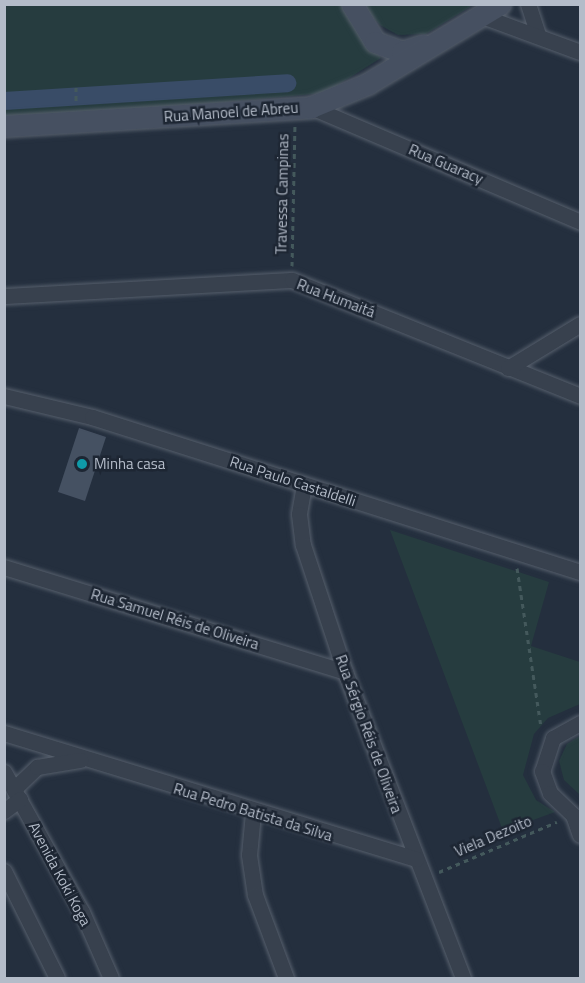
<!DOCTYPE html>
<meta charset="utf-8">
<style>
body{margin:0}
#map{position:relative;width:585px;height:983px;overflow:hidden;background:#242f3e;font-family:"Titillium Web",sans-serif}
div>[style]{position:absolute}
.green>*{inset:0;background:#263c3f}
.canal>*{height:18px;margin:-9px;padding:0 9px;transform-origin:9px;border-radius:9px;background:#394c67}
.building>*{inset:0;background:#455162}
.path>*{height:3px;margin-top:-1.5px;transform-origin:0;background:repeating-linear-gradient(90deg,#44595c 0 4.5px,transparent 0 9px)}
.roads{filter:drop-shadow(0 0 2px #565f6c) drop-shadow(0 0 2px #565f6c)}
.minor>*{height:15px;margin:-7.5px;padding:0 7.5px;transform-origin:7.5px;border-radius:7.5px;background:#38414e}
.secondary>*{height:21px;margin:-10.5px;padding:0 10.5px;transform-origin:10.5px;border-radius:10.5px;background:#465061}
.dots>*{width:16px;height:16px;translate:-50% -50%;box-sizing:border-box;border:3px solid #1d2633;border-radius:50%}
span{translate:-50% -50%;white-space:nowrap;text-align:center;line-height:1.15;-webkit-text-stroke:5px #1d2633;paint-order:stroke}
.street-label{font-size:15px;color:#b4bcc9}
.poi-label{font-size:15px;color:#b4bcc9}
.left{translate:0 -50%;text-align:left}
.frame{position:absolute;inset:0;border:6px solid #b4bcc9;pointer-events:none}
</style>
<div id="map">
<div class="green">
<div style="clip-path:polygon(4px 5px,347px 5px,354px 24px,381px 58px,325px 93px,5px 122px)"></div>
<div style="clip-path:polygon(362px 5px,473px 5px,426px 34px,398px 35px,380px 25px)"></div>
<div style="clip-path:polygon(390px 530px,549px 582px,531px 646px,580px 662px,580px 704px,548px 718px,534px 734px,523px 775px,536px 800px,555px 812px,503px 831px)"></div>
<div style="clip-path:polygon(580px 736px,580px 795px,564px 780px,559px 761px,567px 744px)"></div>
</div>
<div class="canal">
<div style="left:4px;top:101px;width:284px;rotate:-3.6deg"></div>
</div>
<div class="building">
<div style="clip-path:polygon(79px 428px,106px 437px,85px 501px,58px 492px)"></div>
</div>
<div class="path">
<div style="left:76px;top:87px;width:16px;rotate:90deg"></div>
<div style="left:292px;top:266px;width:140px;rotate:-88.8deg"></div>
<div style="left:517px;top:568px;width:161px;rotate:81.4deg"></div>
<div style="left:439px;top:872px;width:128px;rotate:-23deg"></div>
</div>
<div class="roads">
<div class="minor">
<div style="left:528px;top:4px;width:32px;rotate:72deg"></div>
<div style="left:482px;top:16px;width:104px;rotate:20.2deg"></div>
<div style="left:311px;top:107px;width:293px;rotate:23.1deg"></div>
<div style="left:4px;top:296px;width:288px;rotate:-3.2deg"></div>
<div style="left:292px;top:280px;width:310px;rotate:21.9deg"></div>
<div style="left:508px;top:368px;width:84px;rotate:-31.4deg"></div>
<div style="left:4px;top:396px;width:90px;rotate:13.4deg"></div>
<div style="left:92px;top:417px;width:512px;rotate:17.62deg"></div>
<div style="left:304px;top:485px;width:29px;rotate:100deg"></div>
<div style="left:299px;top:514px;width:31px;rotate:83deg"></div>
<div style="left:303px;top:545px;width:134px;rotate:71.7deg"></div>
<div style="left:345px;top:672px;width:328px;rotate:68.9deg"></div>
<div style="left:4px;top:567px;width:357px;rotate:17.1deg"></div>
<div style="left:580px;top:723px;width:31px;rotate:151deg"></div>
<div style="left:553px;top:738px;width:35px;rotate:108deg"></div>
<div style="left:542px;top:771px;width:23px;rotate:70deg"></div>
<div style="left:550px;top:793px;width:32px;rotate:44deg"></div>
<div style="left:573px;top:815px;width:21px;rotate:71deg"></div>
<div style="left:4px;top:733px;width:431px;rotate:17deg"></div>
<div style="left:4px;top:772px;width:160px;rotate:60.9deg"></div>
<div style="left:82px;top:912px;width:72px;rotate:66.3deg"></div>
<div style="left:14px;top:789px;width:32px;rotate:-44deg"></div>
<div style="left:37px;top:767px;width:44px;rotate:-9.2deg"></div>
<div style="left:4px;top:811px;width:20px;rotate:-37deg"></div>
<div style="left:253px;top:813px;width:42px;rotate:95.4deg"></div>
<div style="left:249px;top:855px;width:40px;rotate:81.5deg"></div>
<div style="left:255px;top:895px;width:89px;rotate:69.5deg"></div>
<div style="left:4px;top:871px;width:119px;rotate:63.6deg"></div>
</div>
<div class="secondary">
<div style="left:352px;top:4px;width:44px;rotate:58.8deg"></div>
<div style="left:375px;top:42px;width:29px;rotate:20deg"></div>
<div style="left:402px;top:52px;width:22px;rotate:-18deg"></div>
<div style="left:4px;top:126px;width:308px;rotate:-3.5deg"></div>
<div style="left:311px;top:107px;width:61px;rotate:-22.3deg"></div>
<div style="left:367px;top:84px;width:155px;rotate:-31deg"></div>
</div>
</div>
<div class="dots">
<div style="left:82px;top:464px;background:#0f9aa8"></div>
</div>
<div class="street-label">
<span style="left:231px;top:112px;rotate:-4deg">Rua Manoel de Abreu</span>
<span style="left:446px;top:164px;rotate:23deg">Rua Guaracy</span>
<span style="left:282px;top:194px;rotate:-89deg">Travessa Campinas</span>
<span style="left:336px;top:298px;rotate:21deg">Rua Humaitá</span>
<span style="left:293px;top:481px;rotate:18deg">Rua Paulo Castaldelli</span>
<span style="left:175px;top:619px;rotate:17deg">Rua Samuel Réis de Oliveira</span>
<span style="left:369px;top:734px;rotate:70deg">Rua Sérgio Réis de Oliveira</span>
<span style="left:253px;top:812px;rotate:17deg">Rua Pedro Batista da Silva</span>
<span style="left:493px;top:836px;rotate:-23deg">Viela Dezoito</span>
<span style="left:60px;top:874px;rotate:62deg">Avenida Koki Koga</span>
</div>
<div class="poi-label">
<span class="left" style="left:94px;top:464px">Minha casa</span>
</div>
<div class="frame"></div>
</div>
